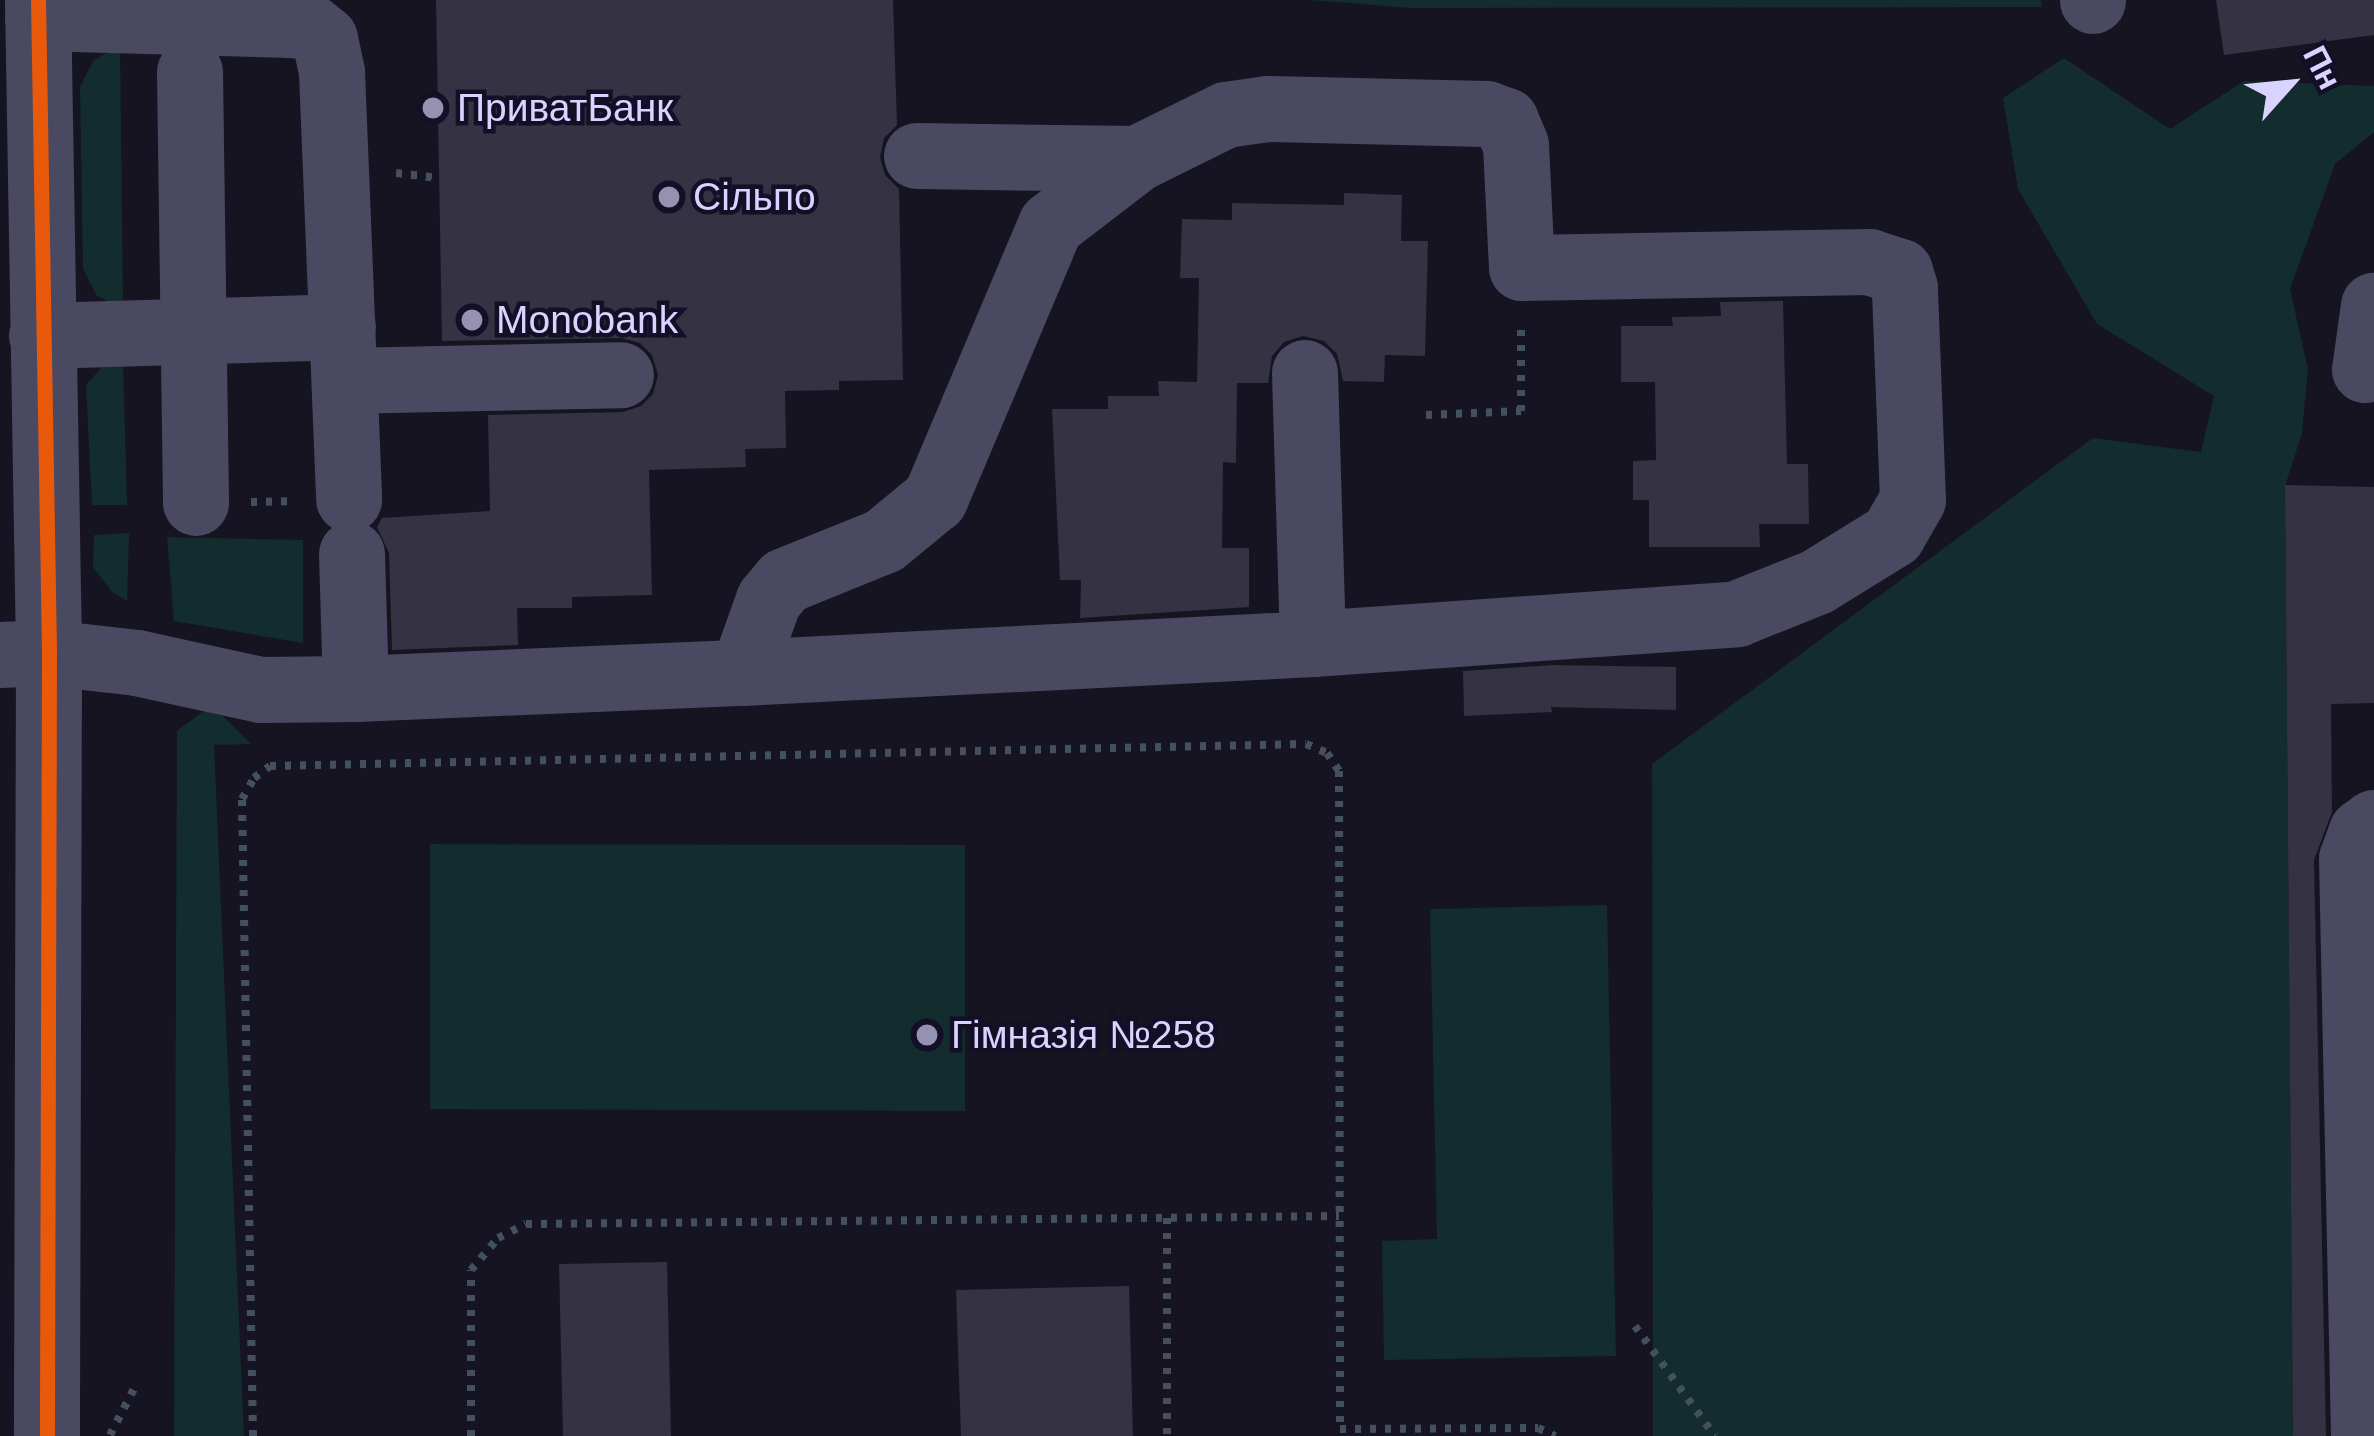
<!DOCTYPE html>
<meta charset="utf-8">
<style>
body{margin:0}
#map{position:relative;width:2374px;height:1436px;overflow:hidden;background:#161421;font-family:Helvetica,sans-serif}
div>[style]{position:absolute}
.green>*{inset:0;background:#132c2d}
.building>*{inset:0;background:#343243}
.path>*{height:8px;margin-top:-4px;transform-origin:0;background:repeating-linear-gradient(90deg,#44505f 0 6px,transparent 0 15px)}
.minor>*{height:66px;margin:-33px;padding:0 33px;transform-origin:33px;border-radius:33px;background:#4a4962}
.cycleway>*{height:15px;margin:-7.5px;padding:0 7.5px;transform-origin:7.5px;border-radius:7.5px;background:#e8590c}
.dots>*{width:33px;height:33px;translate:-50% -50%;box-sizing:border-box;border:6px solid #130f26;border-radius:50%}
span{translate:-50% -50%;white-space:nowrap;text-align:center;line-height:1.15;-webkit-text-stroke:9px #130f26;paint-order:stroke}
.poi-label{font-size:39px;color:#d9d4ff}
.left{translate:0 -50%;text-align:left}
.north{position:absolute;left:2230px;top:24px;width:120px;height:120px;-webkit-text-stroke:9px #130f26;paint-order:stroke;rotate:63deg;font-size:33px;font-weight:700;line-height:48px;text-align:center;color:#d9d4ff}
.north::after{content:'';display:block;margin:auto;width:42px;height:54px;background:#d9d4ff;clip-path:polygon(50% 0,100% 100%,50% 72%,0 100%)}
</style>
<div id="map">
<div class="green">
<div style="clip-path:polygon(1310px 0,2041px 0,2042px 7px,1411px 8px)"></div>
<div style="clip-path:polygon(120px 45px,123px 308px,97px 296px,83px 269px,80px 87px,93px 61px)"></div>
<div style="clip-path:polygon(2064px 58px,2170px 129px,2244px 81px,2374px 86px,2374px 132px,2335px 164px,2290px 289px,2308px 369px,2302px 433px,2285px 486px,2293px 1436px,1653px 1436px,1652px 764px,2093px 438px,2201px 452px,2214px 396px,2097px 324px,2018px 189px,2003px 98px)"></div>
<div style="clip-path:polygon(123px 359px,127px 505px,92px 505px,86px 385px,103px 366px)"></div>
<div style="clip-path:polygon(129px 533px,127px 601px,112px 592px,93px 567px,94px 535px)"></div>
<div style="clip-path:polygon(167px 537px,303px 540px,303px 643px,174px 621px)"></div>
<div style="clip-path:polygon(212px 705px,251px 744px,214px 745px,244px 1436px,174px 1436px,177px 731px)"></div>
<div style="clip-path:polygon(430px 844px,965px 845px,965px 1111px,430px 1109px)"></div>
<div style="clip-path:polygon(1607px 905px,1616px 1356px,1384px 1360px,1382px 1241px,1437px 1239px,1430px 909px)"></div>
</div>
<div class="building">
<div style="clip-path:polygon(436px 0,893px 0,897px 125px,884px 138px,880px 157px,885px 175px,899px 189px,903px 380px,839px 381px,839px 390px,785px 391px,786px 448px,745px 449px,746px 467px,649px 470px,652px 595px,572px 597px,572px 608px,517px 608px,518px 645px,392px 650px,389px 553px,377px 527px,382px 518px,490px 511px,488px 415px,623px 412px,641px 406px,653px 394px,658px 375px,652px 355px,640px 343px,621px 338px,442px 341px)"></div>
<div style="clip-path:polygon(2216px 0,2374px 0,2374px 35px,2224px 55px)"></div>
<div style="clip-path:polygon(1344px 193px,1402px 195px,1401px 241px,1428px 241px,1425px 356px,1385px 355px,1384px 382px,1343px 381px,1337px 354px,1324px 341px,1303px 336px,1284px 342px,1272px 356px,1268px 383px,1237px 383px,1236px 463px,1223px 462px,1222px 548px,1249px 548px,1249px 607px,1080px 618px,1081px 580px,1060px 580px,1052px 409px,1108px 409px,1108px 396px,1159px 396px,1158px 381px,1197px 382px,1199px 278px,1180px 278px,1182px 219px,1232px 220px,1232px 203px,1344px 205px)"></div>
<div style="clip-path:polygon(1783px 301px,1787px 464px,1808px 464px,1809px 524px,1759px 524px,1760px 547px,1649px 547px,1649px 500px,1633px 500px,1633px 461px,1656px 460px,1655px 382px,1621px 382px,1621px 326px,1673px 326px,1672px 317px,1721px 316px,1720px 302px)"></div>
<div style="clip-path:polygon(2285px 485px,2374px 487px,2374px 703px,2331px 704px,2332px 812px,2314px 860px,2326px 1436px,2293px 1436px)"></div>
<div style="clip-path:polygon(1552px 665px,1676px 667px,1676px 710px,1551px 707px,1552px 712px,1464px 716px,1463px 671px)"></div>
<div style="clip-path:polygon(667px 1262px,671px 1436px,563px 1436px,559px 1264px)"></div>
<div style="clip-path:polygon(1129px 1286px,1133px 1436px,961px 1436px,956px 1290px)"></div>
</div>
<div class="path">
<div style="left:396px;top:173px;width:43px;rotate:6.6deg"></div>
<div style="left:1426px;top:415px;width:95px;rotate:-2.4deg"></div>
<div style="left:1521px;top:411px;width:88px;rotate:-90deg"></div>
<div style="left:251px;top:502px;width:39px;rotate:-1deg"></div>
<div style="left:1167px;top:1218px;width:218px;rotate:90deg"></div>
<div style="left:1635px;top:1326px;width:136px;rotate:54deg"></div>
<div style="left:110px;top:1435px;width:59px;rotate:-62.6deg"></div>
<div style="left:253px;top:1436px;width:637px;rotate:-90.99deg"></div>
<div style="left:242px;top:799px;width:24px;rotate:-60deg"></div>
<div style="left:254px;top:778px;width:20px;rotate:-37deg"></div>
<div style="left:270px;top:766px;width:1036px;rotate:-1.22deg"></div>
<div style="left:1306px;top:744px;width:23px;rotate:23deg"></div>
<div style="left:1327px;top:753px;width:22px;rotate:56deg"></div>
<div style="left:1339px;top:771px;width:658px;rotate:89.91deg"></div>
<div style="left:1340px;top:1429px;width:198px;rotate:-0.3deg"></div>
<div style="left:1538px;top:1428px;width:19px;rotate:25deg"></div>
<div style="left:471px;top:1436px;width:166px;rotate:-90deg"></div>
<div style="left:471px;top:1270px;width:42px;rotate:-49.8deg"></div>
<div style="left:498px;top:1238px;width:31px;rotate:-27deg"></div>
<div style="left:526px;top:1224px;width:813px;rotate:-0.56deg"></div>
</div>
<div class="minor">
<div style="left:38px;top:0;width:653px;rotate:89.03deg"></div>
<div style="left:49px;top:653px;width:783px;rotate:90.15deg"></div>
<div style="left:2093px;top:0;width:1px;rotate:90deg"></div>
<div style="left:38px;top:18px;width:253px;rotate:1.6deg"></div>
<div style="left:291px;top:25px;width:19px;rotate:6deg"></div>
<div style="left:310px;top:27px;width:19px;rotate:39deg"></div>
<div style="left:325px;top:39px;width:34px;rotate:78deg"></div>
<div style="left:332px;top:72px;width:428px;rotate:87.7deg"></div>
<div style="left:190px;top:72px;width:431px;rotate:89.2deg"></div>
<div style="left:917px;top:156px;width:220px;rotate:0.8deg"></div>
<div style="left:42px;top:336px;width:301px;rotate:-1.7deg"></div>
<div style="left:2365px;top:370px;width:65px;rotate:-82deg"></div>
<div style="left:1305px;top:373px;width:271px;rotate:88.3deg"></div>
<div style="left:345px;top:381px;width:276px;rotate:-1.2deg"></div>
<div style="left:352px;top:554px;width:135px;rotate:88.3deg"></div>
<div style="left:0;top:655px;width:49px;rotate:-2.3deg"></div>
<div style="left:49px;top:653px;width:89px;rotate:6.5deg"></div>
<div style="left:137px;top:663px;width:127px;rotate:12.3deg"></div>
<div style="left:261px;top:690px;width:95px;rotate:-0.6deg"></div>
<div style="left:356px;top:689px;width:387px;rotate:-2.4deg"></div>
<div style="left:743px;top:673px;width:571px;rotate:-2.91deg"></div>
<div style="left:1313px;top:644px;width:425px;rotate:-4deg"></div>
<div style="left:1737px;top:614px;width:86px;rotate:-21.8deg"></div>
<div style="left:1817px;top:582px;width:89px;rotate:-31.7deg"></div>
<div style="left:1893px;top:535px;width:40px;rotate:-60.3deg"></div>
<div style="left:1913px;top:500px;width:212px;rotate:-92.2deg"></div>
<div style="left:1905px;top:288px;width:17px;rotate:-107deg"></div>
<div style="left:1900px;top:272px;width:32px;rotate:-162deg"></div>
<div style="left:1870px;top:262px;width:348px;rotate:179deg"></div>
<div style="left:1522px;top:268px;width:123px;rotate:-92.8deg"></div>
<div style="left:1516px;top:145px;width:26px;rotate:-113deg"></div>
<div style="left:1506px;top:121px;width:20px;rotate:-160deg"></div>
<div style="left:1487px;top:114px;width:219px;rotate:-178.7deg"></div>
<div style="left:1268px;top:109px;width:42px;rotate:171.9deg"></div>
<div style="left:1226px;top:115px;width:99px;rotate:153.7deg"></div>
<div style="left:1137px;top:159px;width:108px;rotate:142.5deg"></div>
<div style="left:1051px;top:225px;width:298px;rotate:112.9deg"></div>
<div style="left:935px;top:499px;width:66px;rotate:140.5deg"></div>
<div style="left:884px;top:541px;width:107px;rotate:158deg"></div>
<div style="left:785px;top:581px;width:25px;rotate:130deg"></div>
<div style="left:769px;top:600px;width:77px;rotate:109.6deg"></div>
<div style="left:2364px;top:1436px;width:577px;rotate:-91.19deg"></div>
<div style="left:2352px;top:859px;width:29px;rotate:-70deg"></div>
<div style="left:2362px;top:832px;width:15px;rotate:-37deg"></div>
</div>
<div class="cycleway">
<div style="left:38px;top:0;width:653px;rotate:89.03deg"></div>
<div style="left:49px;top:653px;width:783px;rotate:90.15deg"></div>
</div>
<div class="dots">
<div style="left:433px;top:108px;background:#9591b1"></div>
<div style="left:669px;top:197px;background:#9591b1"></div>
<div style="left:472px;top:320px;background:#9591b1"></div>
<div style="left:927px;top:1035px;background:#9591b1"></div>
</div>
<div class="poi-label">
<span class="left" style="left:457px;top:108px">ПриватБанк</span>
<span class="left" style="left:693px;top:197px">Сільпо</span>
<span class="left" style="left:496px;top:320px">Monobank</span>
<span class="left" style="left:951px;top:1035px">Гімназія №258</span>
</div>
<div class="north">Пн</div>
</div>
